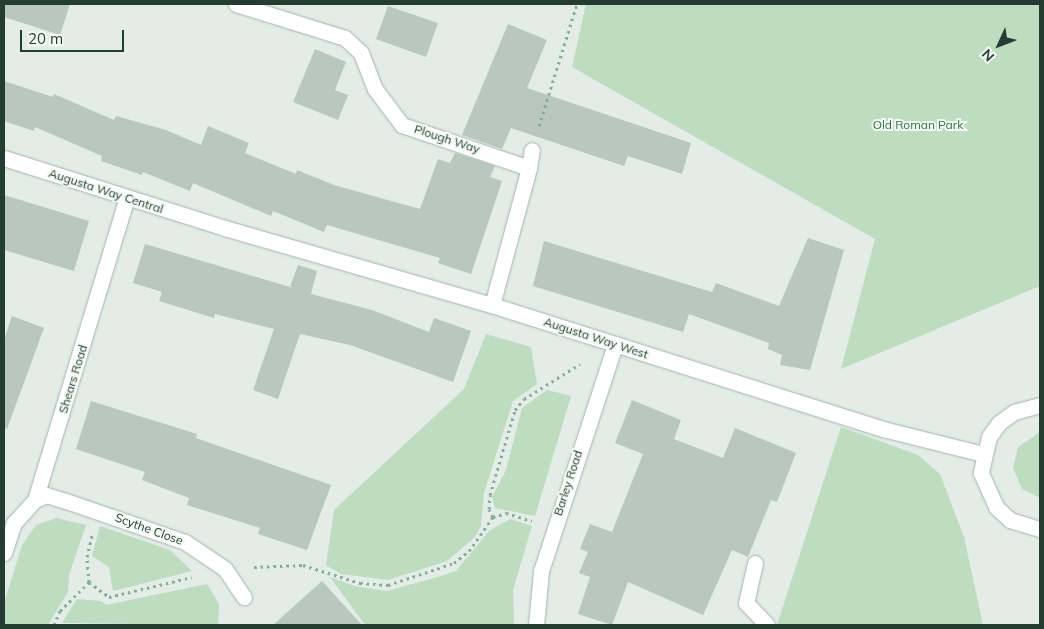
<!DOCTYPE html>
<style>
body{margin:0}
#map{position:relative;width:1044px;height:629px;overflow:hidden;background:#e3ece7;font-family:Mulish,sans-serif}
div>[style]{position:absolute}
.green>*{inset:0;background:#bddcc0}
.building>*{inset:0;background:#b8c7bf}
.path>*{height:3px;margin-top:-1.5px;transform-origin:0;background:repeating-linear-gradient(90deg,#85ae9a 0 2.5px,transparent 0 6.5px)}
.roads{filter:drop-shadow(0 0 1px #a6b4ad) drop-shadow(0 0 1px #a6b4ad)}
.minor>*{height:15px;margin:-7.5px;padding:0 7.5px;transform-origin:7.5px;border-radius:7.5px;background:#fff}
span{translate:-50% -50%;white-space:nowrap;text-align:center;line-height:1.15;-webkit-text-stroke:4px #f3f9f5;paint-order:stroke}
.park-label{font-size:12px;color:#30713e}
.street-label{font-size:12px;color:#243c32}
.frame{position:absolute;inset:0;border:5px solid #243c32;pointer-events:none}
.north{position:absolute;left:974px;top:20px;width:50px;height:50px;-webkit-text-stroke:4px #f3f9f5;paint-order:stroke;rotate:227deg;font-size:14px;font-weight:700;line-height:20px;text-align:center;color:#243c32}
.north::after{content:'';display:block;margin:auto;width:18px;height:22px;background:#243c32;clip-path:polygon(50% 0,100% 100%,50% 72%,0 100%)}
.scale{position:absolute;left:20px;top:30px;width:104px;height:22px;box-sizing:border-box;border:2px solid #243c32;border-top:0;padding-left:6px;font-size:15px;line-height:18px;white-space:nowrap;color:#243c32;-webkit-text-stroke:4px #f3f9f5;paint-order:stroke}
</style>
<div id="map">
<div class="green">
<div style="clip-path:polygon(586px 4px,1040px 4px,1040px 286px,841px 369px,875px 239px,572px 67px)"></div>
<div style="clip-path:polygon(486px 334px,531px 347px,537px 384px,513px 401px,484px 493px,481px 526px,475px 537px,447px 561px,388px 580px,341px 574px,326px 565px,334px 510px,464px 389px)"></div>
<div style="clip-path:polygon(547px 390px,571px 396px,535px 516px,495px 508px,492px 497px,506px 470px,522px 408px)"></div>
<div style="clip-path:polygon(841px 427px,918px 455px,940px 474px,964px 537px,983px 625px,777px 625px)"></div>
<div style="clip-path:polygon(1040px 432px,1040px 498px,1022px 489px,1013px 468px,1018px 447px)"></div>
<div style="clip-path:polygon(57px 518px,86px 525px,69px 575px,68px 592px,48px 625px,4px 625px,4px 603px,22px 545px,36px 525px)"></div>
<div style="clip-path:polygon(510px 519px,532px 526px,513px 590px,514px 625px,365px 625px,330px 577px,354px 586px,387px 591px,441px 576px,456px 571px,489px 531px)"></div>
<div style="clip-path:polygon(100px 526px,170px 550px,192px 571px,113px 591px,109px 567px,92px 556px)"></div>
<div style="clip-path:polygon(207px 584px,219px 604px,218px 625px,62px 623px,77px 599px,101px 601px,106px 605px)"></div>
</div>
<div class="building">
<div style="clip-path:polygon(4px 4px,70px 4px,60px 35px,4px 17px)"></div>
<div style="clip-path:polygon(388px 6px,438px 23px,426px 57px,376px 39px)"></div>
<div style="clip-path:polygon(508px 24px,547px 40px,527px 88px,691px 143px,682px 174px,628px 156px,624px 166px,511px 128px,502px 149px,462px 135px)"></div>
<div style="clip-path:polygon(315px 49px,346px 62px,335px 90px,348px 95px,338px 120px,293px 102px)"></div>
<div style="clip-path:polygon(4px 81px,53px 97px,54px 94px,114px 120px,116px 116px,166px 130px,201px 145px,208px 126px,249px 143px,245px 153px,296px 174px,297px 170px,334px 185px,420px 209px,438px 159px,450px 163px,455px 153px,495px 166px,490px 177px,502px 181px,471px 274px,438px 263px,440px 258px,327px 225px,324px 232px,273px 211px,271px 216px,193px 183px,190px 191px,143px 172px,142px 175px,101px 161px,102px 156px,35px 127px,34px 131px,4px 121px)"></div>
<div style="clip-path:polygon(4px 195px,89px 221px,74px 271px,4px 250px)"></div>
<div style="clip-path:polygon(808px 238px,844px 250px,810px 370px,780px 365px,782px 355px,768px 349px,769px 343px,689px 314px,683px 332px,533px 286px,544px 241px,712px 292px,716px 283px,779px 306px)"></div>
<div style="clip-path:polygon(145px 244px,290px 287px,298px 265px,317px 271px,311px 294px,372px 310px,429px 332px,434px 318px,471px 331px,453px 382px,350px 345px,300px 334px,278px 399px,253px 390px,274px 329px,215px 314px,214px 318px,159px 301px,162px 292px,133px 283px)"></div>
<div style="clip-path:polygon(12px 316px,44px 328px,7px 429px,4px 428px,4px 340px)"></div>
<div style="clip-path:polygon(632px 400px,681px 420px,674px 439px,723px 458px,735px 428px,796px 453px,777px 502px,771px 500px,748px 557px,732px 550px,703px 615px,628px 582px,612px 625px,578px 614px,590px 577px,579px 573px,588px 552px,580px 549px,590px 524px,612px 532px,643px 454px,615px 443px)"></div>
<div style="clip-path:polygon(91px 401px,197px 434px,196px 438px,331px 485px,307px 550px,258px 534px,260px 528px,187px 505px,189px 498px,142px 480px,145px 472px,76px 449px)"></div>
<div style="clip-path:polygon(322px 581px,362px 625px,273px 625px)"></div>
</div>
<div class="path">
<div style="left:539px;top:126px;width:128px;rotate:-72.7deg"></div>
<div style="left:493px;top:517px;width:9px;rotate:-117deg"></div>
<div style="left:489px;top:509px;width:14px;rotate:-86deg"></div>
<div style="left:490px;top:495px;width:89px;rotate:-73.6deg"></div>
<div style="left:515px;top:410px;width:14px;rotate:-51deg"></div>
<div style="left:524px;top:399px;width:66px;rotate:-32deg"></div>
<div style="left:254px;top:567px;width:49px;rotate:-2.3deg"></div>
<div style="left:303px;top:565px;width:60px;rotate:17.5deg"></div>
<div style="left:360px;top:583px;width:28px;rotate:4deg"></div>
<div style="left:388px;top:585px;width:70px;rotate:-18.4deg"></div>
<div style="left:454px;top:563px;width:19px;rotate:-39deg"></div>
<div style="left:469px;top:551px;width:42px;rotate:-54.8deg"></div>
<div style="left:493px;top:517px;width:14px;rotate:-17deg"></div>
<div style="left:506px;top:513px;width:27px;rotate:17deg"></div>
<div style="left:89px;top:582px;width:25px;rotate:-95deg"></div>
<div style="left:87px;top:557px;width:22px;rotate:-77deg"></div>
<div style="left:54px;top:625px;width:15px;rotate:-67deg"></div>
<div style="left:60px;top:611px;width:41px;rotate:-45deg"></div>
<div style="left:89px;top:582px;width:25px;rotate:37deg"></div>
<div style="left:109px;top:597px;width:85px;rotate:-13.5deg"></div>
</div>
<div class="roads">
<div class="minor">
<div style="left:236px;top:4px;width:114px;rotate:17.3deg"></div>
<div style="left:345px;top:38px;width:22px;rotate:43deg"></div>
<div style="left:361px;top:53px;width:39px;rotate:69deg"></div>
<div style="left:375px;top:89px;width:45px;rotate:53.1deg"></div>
<div style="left:402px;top:125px;width:134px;rotate:18.7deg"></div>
<div style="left:529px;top:168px;width:142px;rotate:105.1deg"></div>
<div style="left:4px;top:158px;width:232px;rotate:17.6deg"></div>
<div style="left:225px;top:228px;width:278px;rotate:16.1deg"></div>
<div style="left:492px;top:305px;width:410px;rotate:17.6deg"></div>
<div style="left:883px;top:429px;width:103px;rotate:14deg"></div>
<div style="left:529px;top:168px;width:18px;rotate:-81deg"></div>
<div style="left:1040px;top:405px;width:27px;rotate:165deg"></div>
<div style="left:1014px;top:412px;width:19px;rotate:144deg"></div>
<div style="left:999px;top:423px;width:17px;rotate:126deg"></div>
<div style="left:989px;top:437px;width:37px;rotate:103deg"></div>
<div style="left:981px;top:473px;width:37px;rotate:66deg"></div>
<div style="left:996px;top:507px;width:19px;rotate:43deg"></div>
<div style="left:1010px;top:520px;width:31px;rotate:17deg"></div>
<div style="left:35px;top:500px;width:12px;rotate:-24deg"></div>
<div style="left:46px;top:495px;width:21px;rotate:17deg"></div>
<div style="left:66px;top:501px;width:126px;rotate:19deg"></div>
<div style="left:185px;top:542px;width:48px;rotate:34deg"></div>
<div style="left:225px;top:569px;width:34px;rotate:56deg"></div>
<div style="left:4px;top:553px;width:32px;rotate:-72deg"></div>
<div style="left:14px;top:523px;width:31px;rotate:-48deg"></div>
<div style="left:35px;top:500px;width:316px;rotate:-73.1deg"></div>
<div style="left:755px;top:563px;width:41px;rotate:102.7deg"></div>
<div style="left:746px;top:603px;width:30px;rotate:46deg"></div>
<div style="left:536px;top:625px;width:54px;rotate:-84.7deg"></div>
<div style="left:541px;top:571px;width:239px;rotate:-71.9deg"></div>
</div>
</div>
<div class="park-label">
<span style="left:918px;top:125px">Old Roman Park</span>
</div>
<div class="street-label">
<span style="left:447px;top:139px;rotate:18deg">Plough Way</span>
<span style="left:106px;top:191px;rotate:18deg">Augusta Way Central</span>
<span style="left:596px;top:338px;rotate:18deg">Augusta Way West</span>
<span style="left:73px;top:379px;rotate:-73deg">Shears Road</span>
<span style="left:568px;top:483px;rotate:-72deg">Barley Road</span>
<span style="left:149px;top:529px;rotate:20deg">Scythe Close</span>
</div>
<div class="frame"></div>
<div class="north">N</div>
<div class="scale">20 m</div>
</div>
